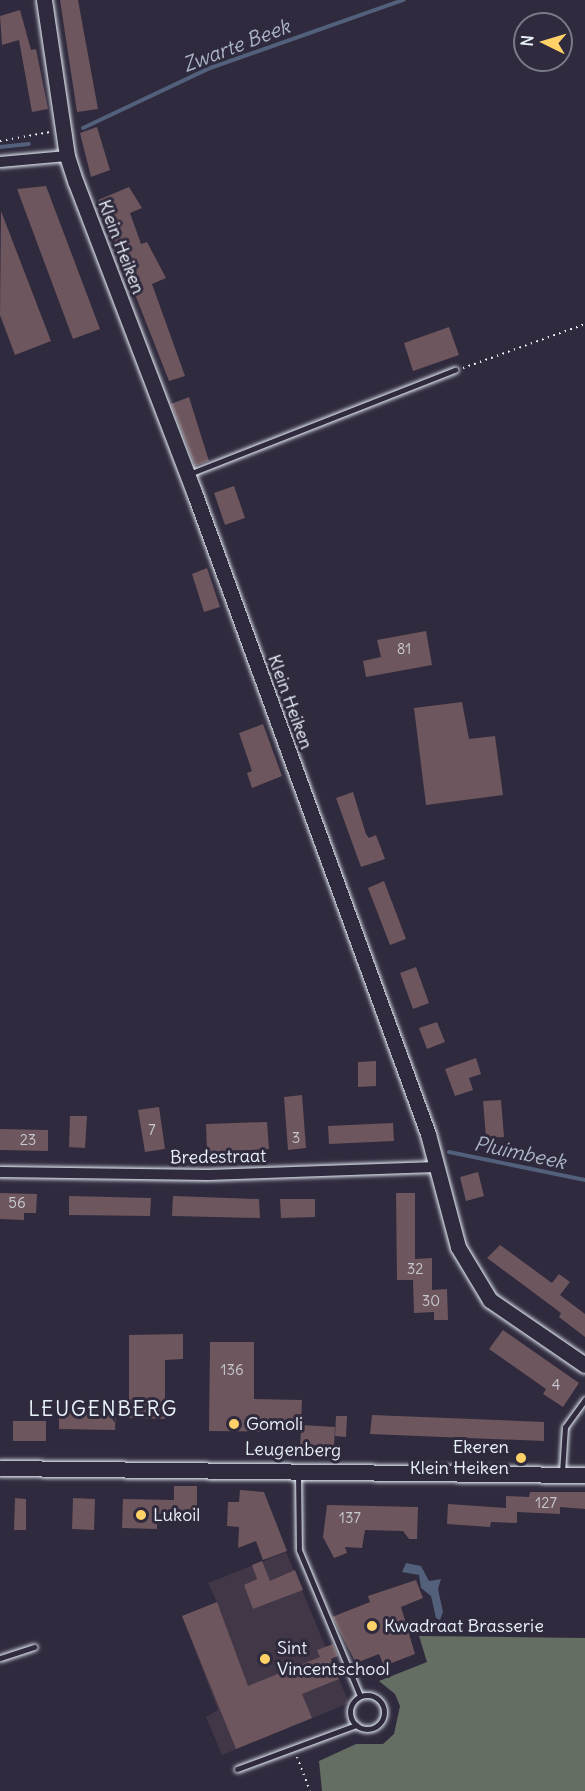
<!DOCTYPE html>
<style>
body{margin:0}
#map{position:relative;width:585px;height:1791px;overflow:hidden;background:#2f2a3d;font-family:Delius,sans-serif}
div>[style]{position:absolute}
.built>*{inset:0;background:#423747}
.green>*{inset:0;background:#646e62}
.water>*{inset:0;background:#52607b}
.stream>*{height:4px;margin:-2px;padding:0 2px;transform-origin:2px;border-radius:2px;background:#52607b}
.building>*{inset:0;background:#6d565d}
.path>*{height:2px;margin-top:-1px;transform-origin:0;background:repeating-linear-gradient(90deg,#e8f1f8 0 1.5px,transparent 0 6px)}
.roads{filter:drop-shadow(0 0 2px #e8f1f8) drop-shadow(0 0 2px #e8f1f8)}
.lane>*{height:5px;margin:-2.5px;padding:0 2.5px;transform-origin:2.5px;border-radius:2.5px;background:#2f2a3d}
.lane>.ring{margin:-2.5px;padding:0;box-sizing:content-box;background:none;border:5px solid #2f2a3d;border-radius:50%}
.street>*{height:10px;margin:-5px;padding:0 5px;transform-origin:5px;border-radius:5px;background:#2f2a3d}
.secondary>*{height:15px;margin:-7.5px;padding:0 7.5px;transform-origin:7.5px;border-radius:7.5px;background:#2f2a3d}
.dots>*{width:16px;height:16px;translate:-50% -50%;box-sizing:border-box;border:3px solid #2f2a3d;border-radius:50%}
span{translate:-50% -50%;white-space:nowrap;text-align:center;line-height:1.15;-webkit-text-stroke:6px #2f2a3d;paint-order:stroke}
.number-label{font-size:15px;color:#c9cad1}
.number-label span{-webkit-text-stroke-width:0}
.street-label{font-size:18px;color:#e8f1f8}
.poi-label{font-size:18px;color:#e8f1f8}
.left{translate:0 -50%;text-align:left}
.right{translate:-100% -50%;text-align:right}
.water-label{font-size:20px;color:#acb7c6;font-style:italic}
.quarter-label{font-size:21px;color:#e8f1f8;letter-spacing:1.5px}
.north{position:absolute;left:513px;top:12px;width:60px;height:60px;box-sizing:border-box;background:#2f2a3d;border:2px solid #797a88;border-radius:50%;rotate:275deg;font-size:16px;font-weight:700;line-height:24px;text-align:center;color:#e8f1f8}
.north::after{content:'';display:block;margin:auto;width:21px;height:27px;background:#ffd166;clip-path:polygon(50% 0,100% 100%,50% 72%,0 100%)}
</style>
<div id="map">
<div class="built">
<div style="clip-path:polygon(286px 1552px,349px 1703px,222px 1755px,206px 1717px,218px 1710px,182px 1616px,217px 1602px,208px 1583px)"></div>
</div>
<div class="green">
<div style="clip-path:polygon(419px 1636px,585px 1638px,585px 1791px,322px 1791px,319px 1761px,356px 1744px,383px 1744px,394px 1734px,400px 1706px,395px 1694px,379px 1681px,427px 1662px)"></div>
</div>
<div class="water">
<div style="clip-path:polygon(406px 1563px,421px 1566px,429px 1581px,441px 1579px,438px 1589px,443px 1612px,440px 1620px,436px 1618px,431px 1596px,421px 1588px,419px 1575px,402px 1572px)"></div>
</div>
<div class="stream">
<div style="left:83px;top:128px;width:140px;rotate:-25.3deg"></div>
<div style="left:210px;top:68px;width:205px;rotate:-19.4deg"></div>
<div style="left:0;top:147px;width:29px;rotate:-6deg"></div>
<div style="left:449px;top:1152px;width:139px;rotate:11.6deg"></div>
</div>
<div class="building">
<div style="clip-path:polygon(60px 0,78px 0,98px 109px,77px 112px)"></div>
<div style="clip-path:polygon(20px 10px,31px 50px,36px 49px,48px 109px,32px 112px,19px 40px,2px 45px,0 16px)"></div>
<div style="clip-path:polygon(97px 127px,110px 170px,91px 177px,80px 133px)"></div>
<div style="clip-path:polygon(46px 186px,100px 329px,73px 339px,17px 189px)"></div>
<div style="clip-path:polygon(129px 187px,142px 208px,130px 213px,141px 244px,147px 242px,166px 278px,152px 284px,185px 376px,169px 381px,98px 200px)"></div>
<div style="clip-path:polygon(1px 211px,51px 341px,15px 355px,0 315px)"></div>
<div style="clip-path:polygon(449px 327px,459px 355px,413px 371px,404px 343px)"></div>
<div style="clip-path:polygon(189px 397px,209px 461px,195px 466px,171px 404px)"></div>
<div style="clip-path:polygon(234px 486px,245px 518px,225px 525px,214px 493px)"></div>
<div style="clip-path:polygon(207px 568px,220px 607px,204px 612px,192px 574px)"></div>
<div style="clip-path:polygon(426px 631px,432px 665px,366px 677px,363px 661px,381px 657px,377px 640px)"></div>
<div style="clip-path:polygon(462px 702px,469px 739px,495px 736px,503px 795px,426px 805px,414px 708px)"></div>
<div style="clip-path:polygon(263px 724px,282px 776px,252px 788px,247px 773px,252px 771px,239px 733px)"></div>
<div style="clip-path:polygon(353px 792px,366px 834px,369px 838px,376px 835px,385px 859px,361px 867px,336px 798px)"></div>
<div style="clip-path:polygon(384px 881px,406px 939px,390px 945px,368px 888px)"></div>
<div style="clip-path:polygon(416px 967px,429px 1003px,413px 1009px,400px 973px)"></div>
<div style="clip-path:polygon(437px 1022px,445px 1042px,427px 1049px,419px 1028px)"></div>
<div style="clip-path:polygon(476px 1058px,481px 1074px,469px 1078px,473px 1090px,455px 1096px,445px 1069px)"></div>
<div style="clip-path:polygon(376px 1061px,376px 1086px,358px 1087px,358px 1062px)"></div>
<div style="clip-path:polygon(302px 1095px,306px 1148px,288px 1150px,284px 1097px)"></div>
<div style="clip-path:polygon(501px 1100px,504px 1137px,486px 1138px,483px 1101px)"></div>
<div style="clip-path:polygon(159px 1107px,165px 1149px,145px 1152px,138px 1110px)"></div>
<div style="clip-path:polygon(70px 1116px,87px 1116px,85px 1148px,69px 1147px)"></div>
<div style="clip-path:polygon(267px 1122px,269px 1149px,207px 1152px,206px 1124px)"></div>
<div style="clip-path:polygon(393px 1123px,394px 1141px,329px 1144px,328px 1126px)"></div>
<div style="clip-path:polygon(0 1129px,48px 1130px,48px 1151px,0 1150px)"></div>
<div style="clip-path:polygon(478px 1172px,484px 1196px,466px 1201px,460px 1177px)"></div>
<div style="clip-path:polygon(0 1193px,37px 1194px,36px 1213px,24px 1213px,24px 1220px,0 1219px)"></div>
<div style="clip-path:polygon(396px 1193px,415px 1193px,415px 1259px,432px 1258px,432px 1290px,447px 1289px,448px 1320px,434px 1320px,434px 1312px,414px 1313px,413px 1280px,397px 1280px)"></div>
<div style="clip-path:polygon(69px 1196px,151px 1198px,150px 1216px,69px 1215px)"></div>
<div style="clip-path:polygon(173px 1196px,259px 1199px,260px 1218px,172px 1216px)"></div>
<div style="clip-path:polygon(280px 1199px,315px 1199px,315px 1217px,281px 1218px)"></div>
<div style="clip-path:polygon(500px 1245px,552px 1283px,559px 1274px,570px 1282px,560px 1295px,585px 1314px,585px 1337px,559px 1317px,561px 1313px,487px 1258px)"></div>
<div style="clip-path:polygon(503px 1330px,579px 1383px,563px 1407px,543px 1394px,546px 1389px,489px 1349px)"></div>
<div style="clip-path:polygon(183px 1334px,183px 1359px,165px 1360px,165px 1419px,129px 1418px,129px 1335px)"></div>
<div style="clip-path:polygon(210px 1342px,254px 1342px,254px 1399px,302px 1400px,301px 1425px,335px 1427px,334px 1446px,300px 1445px,301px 1432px,209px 1431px)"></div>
<div style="clip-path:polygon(59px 1411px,116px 1412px,115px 1430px,59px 1429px)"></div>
<div style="clip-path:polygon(372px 1415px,544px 1422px,544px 1441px,370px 1434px)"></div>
<div style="clip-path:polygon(336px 1416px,347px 1416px,346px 1437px,335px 1436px)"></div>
<div style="clip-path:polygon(13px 1421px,46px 1421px,46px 1441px,13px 1441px)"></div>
<div style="clip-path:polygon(174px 1486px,197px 1486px,197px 1514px,157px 1514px,157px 1529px,122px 1528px,123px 1499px,174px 1500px)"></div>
<div style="clip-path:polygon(240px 1490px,264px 1492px,287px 1551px,263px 1560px,256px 1541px,238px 1548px,239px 1527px,227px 1526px,228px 1502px,239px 1502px)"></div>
<div style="clip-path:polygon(530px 1492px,585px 1492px,585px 1509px,560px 1507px,560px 1514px,517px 1512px,517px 1523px,491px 1522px,490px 1527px,447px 1524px,448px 1504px,506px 1508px,506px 1496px,529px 1497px)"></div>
<div style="clip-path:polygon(15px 1498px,26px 1499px,26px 1530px,14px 1530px)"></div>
<div style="clip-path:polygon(73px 1498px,95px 1499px,94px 1530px,72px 1529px)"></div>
<div style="clip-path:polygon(327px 1505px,418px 1507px,417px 1539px,409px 1539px,403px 1531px,365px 1530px,362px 1548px,345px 1547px,347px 1553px,334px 1558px,323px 1537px)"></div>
<div style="clip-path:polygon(262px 1561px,270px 1581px,295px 1570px,303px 1590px,253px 1609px,244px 1585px,257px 1579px,252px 1565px)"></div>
<div style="clip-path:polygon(416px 1580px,423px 1598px,401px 1607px,415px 1654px,384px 1666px,379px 1654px,356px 1663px,332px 1617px,370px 1602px,368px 1596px)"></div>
<div style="clip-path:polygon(217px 1602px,248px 1686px,320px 1657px,317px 1650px,333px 1644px,338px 1656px,331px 1659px,339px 1679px,302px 1694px,312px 1718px,236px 1749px,182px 1616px)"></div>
</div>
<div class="path">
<div style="left:0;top:141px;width:51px;rotate:-10.2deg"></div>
<div style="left:463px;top:368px;width:130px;rotate:-19.8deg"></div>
<div style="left:297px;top:1757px;width:36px;rotate:69deg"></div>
</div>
<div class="roads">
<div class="lane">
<div style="left:189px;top:474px;width:286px;rotate:-21.4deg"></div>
<div style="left:562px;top:1472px;width:45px;rotate:-86.2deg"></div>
<div style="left:565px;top:1427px;width:34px;rotate:-54deg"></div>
<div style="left:298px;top:1473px;width:77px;rotate:89.3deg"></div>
<div style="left:299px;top:1550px;width:158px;rotate:67.3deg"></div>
<div style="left:0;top:1658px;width:36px;rotate:-18deg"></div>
<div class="ring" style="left:350px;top:1695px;width:29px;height:29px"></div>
<div style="left:237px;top:1769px;width:127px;rotate:-20.3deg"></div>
</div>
<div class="street">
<div style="left:0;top:162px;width:67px;rotate:-5.1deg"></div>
<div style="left:0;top:1172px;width:208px;rotate:0.8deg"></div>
<div style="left:208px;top:1175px;width:228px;rotate:-2deg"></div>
</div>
<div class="secondary">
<div style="left:44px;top:0;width:158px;rotate:81.6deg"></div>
<div style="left:67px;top:156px;width:28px;rotate:72deg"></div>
<div style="left:76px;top:183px;width:331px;rotate:69.1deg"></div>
<div style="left:194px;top:492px;width:683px;rotate:69.97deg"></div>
<div style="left:428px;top:1134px;width:117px;rotate:75.1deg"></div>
<div style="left:458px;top:1247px;width:62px;rotate:58.9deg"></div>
<div style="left:490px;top:1300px;width:115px;rotate:34.4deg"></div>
<div style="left:0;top:1468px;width:585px;rotate:0.69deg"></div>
</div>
</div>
<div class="dots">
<div style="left:234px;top:1424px;background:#ffd166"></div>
<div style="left:521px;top:1458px;background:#ffd166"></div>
<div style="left:141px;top:1515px;background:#ffd166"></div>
<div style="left:372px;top:1626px;background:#ffd166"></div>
<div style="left:265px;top:1659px;background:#ffd166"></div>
</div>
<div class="number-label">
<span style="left:404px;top:649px">81</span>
<span style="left:152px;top:1130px">7</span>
<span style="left:296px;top:1138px">3</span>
<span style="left:28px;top:1140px">23</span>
<span style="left:17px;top:1203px">56</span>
<span style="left:415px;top:1269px">32</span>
<span style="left:431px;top:1301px">30</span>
<span style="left:232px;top:1370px">136</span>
<span style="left:556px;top:1385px">4</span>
<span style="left:546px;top:1503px">127</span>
<span style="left:350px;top:1518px">137</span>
</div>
<div class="street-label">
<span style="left:121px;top:247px;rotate:69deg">Klein Heiken</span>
<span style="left:290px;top:702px;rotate:70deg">Klein Heiken</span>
<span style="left:218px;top:1157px;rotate:-1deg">Bredestraat</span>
<span style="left:293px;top:1450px;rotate:1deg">Leugenberg</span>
</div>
<div class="poi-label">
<span class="left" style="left:246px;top:1424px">Gomoli</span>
<span class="right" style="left:509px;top:1458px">Ekeren<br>Klein Heiken</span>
<span class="left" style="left:153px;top:1515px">Lukoil</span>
<span class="left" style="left:384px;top:1626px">Kwadraat Brasserie</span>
<span class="left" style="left:277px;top:1659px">Sint<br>Vincentschool</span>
</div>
<div class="water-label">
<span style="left:236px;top:45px;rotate:-21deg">Zwarte Beek</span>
<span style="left:520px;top:1152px;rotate:12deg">Pluimbeek</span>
</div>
<div class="quarter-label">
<span style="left:103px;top:1409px">LEUGENBERG</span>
</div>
<div class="north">N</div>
</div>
